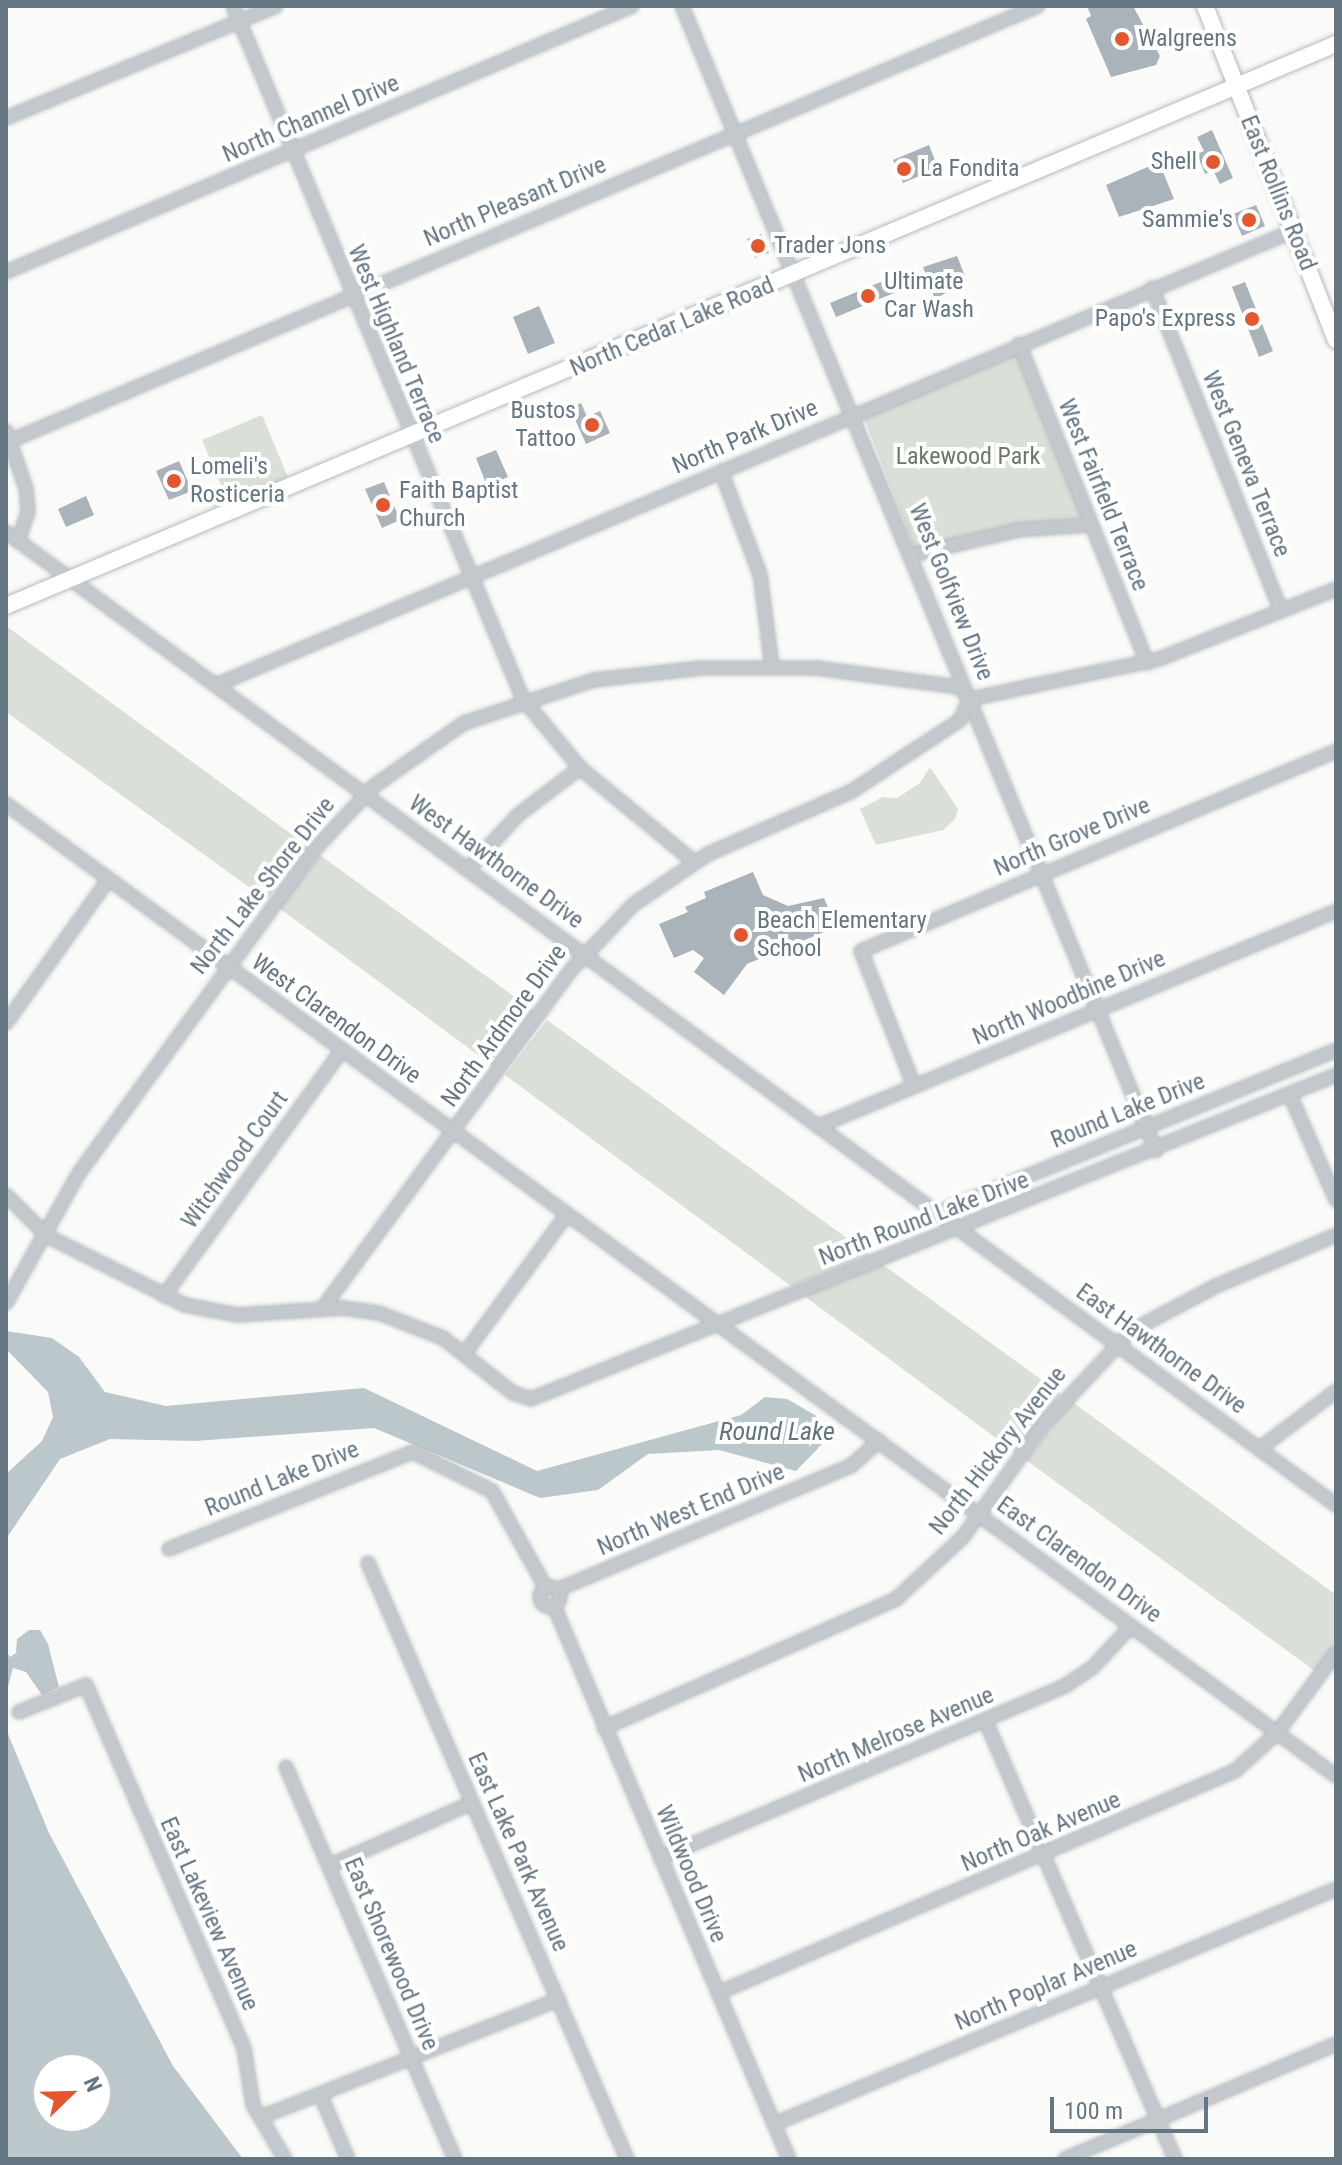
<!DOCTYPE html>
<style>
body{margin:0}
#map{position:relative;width:1342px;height:2165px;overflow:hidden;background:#fafaf8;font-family:"Roboto Condensed",sans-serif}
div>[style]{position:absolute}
.green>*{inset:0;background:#dadfd7}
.water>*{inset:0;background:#bbc7cb}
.building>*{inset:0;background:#aab3b9}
.roads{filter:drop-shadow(0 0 2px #b3babf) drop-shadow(0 0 2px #b3babf)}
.street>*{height:12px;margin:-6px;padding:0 6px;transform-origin:6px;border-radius:6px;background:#c3c8cc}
.street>.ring{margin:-6px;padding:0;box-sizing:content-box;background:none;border:12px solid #c3c8cc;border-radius:50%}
.secondary>*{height:16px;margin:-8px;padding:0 8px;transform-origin:8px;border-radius:8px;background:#fff}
.dots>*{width:22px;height:22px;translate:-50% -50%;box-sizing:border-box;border:4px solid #fff;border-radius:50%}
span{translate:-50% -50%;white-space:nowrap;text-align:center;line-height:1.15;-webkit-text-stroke:8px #fff;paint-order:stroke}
.poi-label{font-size:24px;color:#657683}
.left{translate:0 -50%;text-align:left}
.right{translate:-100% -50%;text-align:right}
.street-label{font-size:24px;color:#657683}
.park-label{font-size:24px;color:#687a64}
.water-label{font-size:26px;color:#60757c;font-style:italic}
.frame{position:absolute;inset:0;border:8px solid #657683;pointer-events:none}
.north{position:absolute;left:32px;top:2053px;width:80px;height:80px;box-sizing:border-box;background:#fff;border:2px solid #c1c8cd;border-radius:50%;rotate:67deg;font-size:22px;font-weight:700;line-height:32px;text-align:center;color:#657683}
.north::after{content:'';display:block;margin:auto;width:28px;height:36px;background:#e4572e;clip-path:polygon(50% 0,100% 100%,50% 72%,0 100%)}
.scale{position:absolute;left:1050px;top:2097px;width:158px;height:36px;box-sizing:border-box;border:4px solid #657683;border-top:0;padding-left:10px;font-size:24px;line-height:28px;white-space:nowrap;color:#657683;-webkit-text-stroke:6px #fff;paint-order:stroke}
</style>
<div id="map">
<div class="green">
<div style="clip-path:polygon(1015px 345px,1084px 517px,917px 554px,861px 411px)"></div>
<div style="clip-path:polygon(262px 415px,288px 477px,214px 507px,210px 498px,224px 492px,202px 440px)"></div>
<div style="clip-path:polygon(6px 626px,309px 847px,267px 900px,6px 712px)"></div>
<div style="clip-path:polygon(930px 767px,958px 809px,955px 819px,943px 830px,876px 845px,860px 809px,883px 797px,897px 798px,920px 783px)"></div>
<div style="clip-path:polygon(320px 855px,534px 1011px,493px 1066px,279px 908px)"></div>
<div style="clip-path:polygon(547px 1020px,742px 1162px,870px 1255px,791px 1286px,505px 1075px)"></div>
<div style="clip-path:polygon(882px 1264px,1061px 1394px,1016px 1453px,803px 1295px)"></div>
<div style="clip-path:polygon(1071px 1401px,1336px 1595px,1336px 1644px,1316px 1672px,1026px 1460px)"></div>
</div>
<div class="water">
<div style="clip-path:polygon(6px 1331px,52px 1338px,79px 1357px,105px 1392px,166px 1406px,364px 1388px,537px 1471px,741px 1415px,765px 1397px,787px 1399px,815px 1415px,825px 1425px,826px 1440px,796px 1471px,719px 1450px,648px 1454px,598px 1490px,540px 1498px,374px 1428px,195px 1441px,110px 1439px,60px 1459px,6px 1539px,6px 1474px,42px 1441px,53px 1417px,48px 1392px,6px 1349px)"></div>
<div style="clip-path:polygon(29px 1630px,40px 1630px,48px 1644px,59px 1687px,42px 1695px,26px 1672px,13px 1668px,6px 1694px,6px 1651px,10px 1657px,16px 1653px,17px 1639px)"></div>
<div style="clip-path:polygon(evenodd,6px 1729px,49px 1833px,173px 2066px,243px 2159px,6px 2159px,6px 1729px,48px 2069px,96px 2069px,96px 2117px,48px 2117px,48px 2069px)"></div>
</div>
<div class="building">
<div style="clip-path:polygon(1102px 6px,1133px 6px,1160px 56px,1156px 65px,1111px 77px,1086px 19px,1091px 16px,1088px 8px)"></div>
<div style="clip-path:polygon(1212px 130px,1233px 178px,1220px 184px,1213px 170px,1205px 174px,1197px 154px,1204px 151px,1197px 137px)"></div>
<div style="clip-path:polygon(929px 145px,938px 168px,903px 183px,893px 160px)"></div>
<div style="clip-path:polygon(1159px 162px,1174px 199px,1119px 217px,1106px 185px)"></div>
<div style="clip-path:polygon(1256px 205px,1265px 226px,1242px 236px,1233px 214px)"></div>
<div style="clip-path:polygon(761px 234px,769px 253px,755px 258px,747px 239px)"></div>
<div style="clip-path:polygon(957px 256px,967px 281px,935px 299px,923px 267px)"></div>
<div style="clip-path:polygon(900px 274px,906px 288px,836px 317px,830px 303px)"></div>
<div style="clip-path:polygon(1245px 282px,1273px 351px,1259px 357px,1232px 287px)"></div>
<div style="clip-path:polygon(539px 306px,555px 343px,528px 354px,513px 317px)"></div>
<div style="clip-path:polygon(581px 403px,587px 417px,600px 411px,610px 433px,586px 444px,570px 408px)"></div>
<div style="clip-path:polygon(496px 450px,508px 477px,487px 486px,476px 458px)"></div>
<div style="clip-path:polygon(179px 461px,192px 491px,169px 500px,156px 471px)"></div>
<div style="clip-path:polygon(384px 482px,400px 520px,382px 528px,365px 489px)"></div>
<div style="clip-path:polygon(86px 496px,94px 515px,66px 527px,58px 509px)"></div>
<div style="clip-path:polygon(753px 872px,763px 895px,788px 906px,824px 898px,836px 927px,747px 964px,724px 995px,694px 972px,704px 958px,693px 950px,674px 958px,659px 924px,688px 912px,685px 907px,706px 898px,704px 892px)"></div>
</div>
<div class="roads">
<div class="street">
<div style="left:233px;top:6px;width:751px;rotate:67.29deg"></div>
<div style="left:523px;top:699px;width:89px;rotate:50.4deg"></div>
<div style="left:580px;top:768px;width:148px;rotate:39.5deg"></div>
<div style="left:682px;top:6px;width:1239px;rotate:67.51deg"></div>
<div style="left:6px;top:118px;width:292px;rotate:-22.5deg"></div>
<div style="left:6px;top:272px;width:680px;rotate:-23.02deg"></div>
<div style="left:1152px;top:288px;width:348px;rotate:68.2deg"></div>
<div style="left:1019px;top:344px;width:344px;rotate:68.1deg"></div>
<div style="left:6px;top:431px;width:60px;rotate:70.7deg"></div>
<div style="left:26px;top:488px;width:24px;rotate:85deg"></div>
<div style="left:28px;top:512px;width:31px;rotate:109deg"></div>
<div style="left:10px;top:441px;width:1116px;rotate:-22.94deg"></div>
<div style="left:721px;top:471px;width:110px;rotate:69.3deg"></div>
<div style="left:760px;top:574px;width:94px;rotate:82.6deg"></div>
<div style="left:6px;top:532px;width:1648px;rotate:36.19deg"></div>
<div style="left:912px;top:555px;width:110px;rotate:-13.2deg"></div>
<div style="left:1019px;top:530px;width:71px;rotate:-4deg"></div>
<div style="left:216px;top:685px;width:1169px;rotate:-22.86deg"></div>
<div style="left:6px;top:804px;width:1647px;rotate:36.16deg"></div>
<div style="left:468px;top:869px;width:74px;rotate:-47.2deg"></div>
<div style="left:518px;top:815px;width:78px;rotate:-37.2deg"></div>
<div style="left:6px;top:1023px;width:176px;rotate:-54.5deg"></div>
<div style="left:914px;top:1086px;width:145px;rotate:-111.4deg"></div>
<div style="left:861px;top:951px;width:515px;rotate:-22.83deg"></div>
<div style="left:1290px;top:1095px;width:115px;rotate:66.3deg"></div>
<div style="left:819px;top:1126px;width:560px;rotate:-22.58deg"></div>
<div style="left:6px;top:1195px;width:58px;rotate:45deg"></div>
<div style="left:47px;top:1236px;width:154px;rotate:26.6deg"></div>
<div style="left:185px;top:1305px;width:54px;rotate:10.7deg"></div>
<div style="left:238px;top:1315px;width:105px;rotate:-3.8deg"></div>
<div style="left:343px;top:1308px;width:36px;rotate:8deg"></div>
<div style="left:379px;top:1313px;width:69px;rotate:21.3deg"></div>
<div style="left:443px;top:1338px;width:89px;rotate:38.2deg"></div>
<div style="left:513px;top:1393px;width:19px;rotate:18deg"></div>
<div style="left:531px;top:1399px;width:868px;rotate:-21.92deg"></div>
<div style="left:937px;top:1213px;width:431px;rotate:-22.2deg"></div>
<div style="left:164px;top:1296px;width:304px;rotate:-54.1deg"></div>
<div style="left:6px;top:1303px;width:149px;rotate:-60.7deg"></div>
<div style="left:79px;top:1173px;width:402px;rotate:-53.9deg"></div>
<div style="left:316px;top:848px;width:85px;rotate:-46.9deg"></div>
<div style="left:374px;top:786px;width:110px;rotate:-35deg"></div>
<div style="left:464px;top:723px;width:137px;rotate:-18.3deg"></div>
<div style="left:594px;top:680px;width:108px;rotate:-6.4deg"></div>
<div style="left:701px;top:668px;width:115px"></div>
<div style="left:816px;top:668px;width:143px;rotate:7.6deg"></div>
<div style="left:958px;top:687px;width:17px;rotate:45deg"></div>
<div style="left:970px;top:699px;width:193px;rotate:-11.9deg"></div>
<div style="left:1159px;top:659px;width:190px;rotate:-21.6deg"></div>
<div style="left:322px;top:1309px;width:421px;rotate:-53.7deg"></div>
<div style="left:571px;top:970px;width:91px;rotate:-46.3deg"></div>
<div style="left:634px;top:904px;width:89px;rotate:-34deg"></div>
<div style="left:708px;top:854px;width:157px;rotate:-23.6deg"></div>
<div style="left:852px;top:791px;width:129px;rotate:-33.3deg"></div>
<div style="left:960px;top:720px;width:23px;rotate:-65deg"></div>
<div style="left:465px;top:1353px;width:172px;rotate:-53.7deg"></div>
<div style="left:1259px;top:1449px;width:96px;rotate:-37deg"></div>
<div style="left:169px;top:1549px;width:263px;rotate:-21.7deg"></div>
<div style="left:413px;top:1452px;width:88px;rotate:26.3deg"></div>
<div style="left:492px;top:1491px;width:111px;rotate:60.9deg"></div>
<div style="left:368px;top:1563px;width:650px;rotate:66.51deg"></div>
<div class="ring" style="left:540px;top:1587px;width:8px;height:8px"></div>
<div style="left:557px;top:1590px;width:319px;rotate:-22.9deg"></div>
<div style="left:851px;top:1466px;width:38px;rotate:-42deg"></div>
<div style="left:554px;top:1606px;width:601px;rotate:66.98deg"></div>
<div style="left:19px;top:1712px;width:72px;rotate:-21.9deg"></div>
<div style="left:86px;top:1685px;width:396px;rotate:66.5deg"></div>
<div style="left:244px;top:2048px;width:58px;rotate:81deg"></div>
<div style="left:253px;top:2105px;width:63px;rotate:59.3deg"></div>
<div style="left:986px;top:1722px;width:476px;rotate:66.6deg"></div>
<div style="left:604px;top:1728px;width:319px;rotate:-23.8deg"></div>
<div style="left:896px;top:1599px;width:91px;rotate:-42.8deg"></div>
<div style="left:963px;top:1537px;width:139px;rotate:-54.4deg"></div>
<div style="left:1044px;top:1424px;width:127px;rotate:-46.9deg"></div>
<div style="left:1131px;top:1331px;width:96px;rotate:-27.9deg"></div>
<div style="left:1216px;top:1286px;width:130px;rotate:-23deg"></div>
<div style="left:286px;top:1767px;width:427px;rotate:66.7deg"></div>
<div style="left:660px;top:1858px;width:440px;rotate:-23deg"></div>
<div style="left:1065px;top:1686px;width:32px;rotate:-34deg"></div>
<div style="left:1092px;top:1668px;width:57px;rotate:-47.1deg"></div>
<div style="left:329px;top:1866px;width:156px;rotate:-23.8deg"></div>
<div style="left:718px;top:1993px;width:563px;rotate:-23.24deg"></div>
<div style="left:1235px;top:1771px;width:57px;rotate:-42.1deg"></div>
<div style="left:1277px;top:1733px;width:99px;rotate:-53.6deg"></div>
<div style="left:321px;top:2096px;width:69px;rotate:66.8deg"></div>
<div style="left:264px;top:2116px;width:317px;rotate:-21.6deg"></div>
<div style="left:774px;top:2124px;width:609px;rotate:-22.69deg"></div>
<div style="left:1065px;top:2159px;width:294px;rotate:-23deg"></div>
</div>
<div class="secondary">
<div style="left:1205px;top:6px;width:359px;rotate:68.6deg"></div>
<div style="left:6px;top:606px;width:1444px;rotate:-22.91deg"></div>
</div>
</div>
<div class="dots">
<div style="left:1122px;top:39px;background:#e4572e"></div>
<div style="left:1213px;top:162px;background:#e4572e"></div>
<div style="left:904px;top:169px;background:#e4572e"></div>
<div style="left:1249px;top:220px;background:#e4572e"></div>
<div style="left:758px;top:246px;background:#e4572e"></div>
<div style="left:868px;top:296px;background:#e4572e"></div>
<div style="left:1252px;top:319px;background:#e4572e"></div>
<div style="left:592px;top:425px;background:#e4572e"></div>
<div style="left:174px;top:481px;background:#e4572e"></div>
<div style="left:383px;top:505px;background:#e4572e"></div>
<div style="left:741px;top:935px;background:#e4572e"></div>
</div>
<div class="poi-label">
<span class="left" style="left:1138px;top:39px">Walgreens</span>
<span class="right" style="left:1197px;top:162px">Shell</span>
<span class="left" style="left:920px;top:169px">La Fondita</span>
<span class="right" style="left:1233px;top:220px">Sammie's</span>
<span class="left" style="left:774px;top:246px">Trader Jons</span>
<span class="left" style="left:884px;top:296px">Ultimate<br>Car Wash</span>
<span class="right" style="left:1236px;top:319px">Papo's Express</span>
<span class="right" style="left:576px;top:425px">Bustos<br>Tattoo</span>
<span class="left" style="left:190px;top:481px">Lomeli's<br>Rosticeria</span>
<span class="left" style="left:399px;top:505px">Faith Baptist<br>Church</span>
<span class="left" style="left:757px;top:935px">Beach Elementary<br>School</span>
</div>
<div class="street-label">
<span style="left:311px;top:119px;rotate:-23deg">North Channel Drive</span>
<span style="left:1278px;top:193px;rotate:68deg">East Rollins Road</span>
<span style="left:515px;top:202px;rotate:-23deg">North Pleasant Drive</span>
<span style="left:672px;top:327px;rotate:-23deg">North Cedar Lake Road</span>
<span style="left:396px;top:344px;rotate:67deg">West Highland Terrace</span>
<span style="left:745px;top:437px;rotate:-23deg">North Park Drive</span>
<span style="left:1246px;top:464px;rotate:68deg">West Geneva Terrace</span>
<span style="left:1103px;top:495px;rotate:68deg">West Fairfield Terrace</span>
<span style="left:951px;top:592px;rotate:68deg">West Golfview Drive</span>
<span style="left:1072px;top:837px;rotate:-23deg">North Grove Drive</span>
<span style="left:496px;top:862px;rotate:36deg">West Hawthorne Drive</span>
<span style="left:263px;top:886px;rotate:-52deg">North Lake Shore Drive</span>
<span style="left:1069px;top:998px;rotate:-23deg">North Woodbine Drive</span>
<span style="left:336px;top:1019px;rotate:36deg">West Clarendon Drive</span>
<span style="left:504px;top:1026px;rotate:-54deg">North Ardmore Drive</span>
<span style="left:1128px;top:1111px;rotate:-22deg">Round Lake Drive</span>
<span style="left:235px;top:1160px;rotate:-54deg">Witchwood Court</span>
<span style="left:924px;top:1219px;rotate:-21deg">North Round Lake Drive</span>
<span style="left:1161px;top:1349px;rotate:36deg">East Hawthorne Drive</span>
<span style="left:998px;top:1451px;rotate:-52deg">North Hickory Avenue</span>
<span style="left:282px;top:1479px;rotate:-22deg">Round Lake Drive</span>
<span style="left:691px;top:1510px;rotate:-23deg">North West End Drive</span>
<span style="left:1079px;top:1560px;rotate:36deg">East Clarendon Drive</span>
<span style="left:896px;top:1735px;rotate:-23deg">North Melrose Avenue</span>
<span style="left:1041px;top:1832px;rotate:-23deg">North Oak Avenue</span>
<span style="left:518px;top:1852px;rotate:66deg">East Lake Park Avenue</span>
<span style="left:691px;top:1874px;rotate:67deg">Wildwood Drive</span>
<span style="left:209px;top:1914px;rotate:66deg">East Lakeview Avenue</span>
<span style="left:391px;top:1954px;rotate:67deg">East Shorewood Drive</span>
<span style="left:1046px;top:1986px;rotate:-23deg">North Poplar Avenue</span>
</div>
<div class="park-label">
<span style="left:968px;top:457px">Lakewood Park</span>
</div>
<div class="water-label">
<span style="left:777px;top:1432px">Round Lake</span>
</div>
<div class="frame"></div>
<div class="north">N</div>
<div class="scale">100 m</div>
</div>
